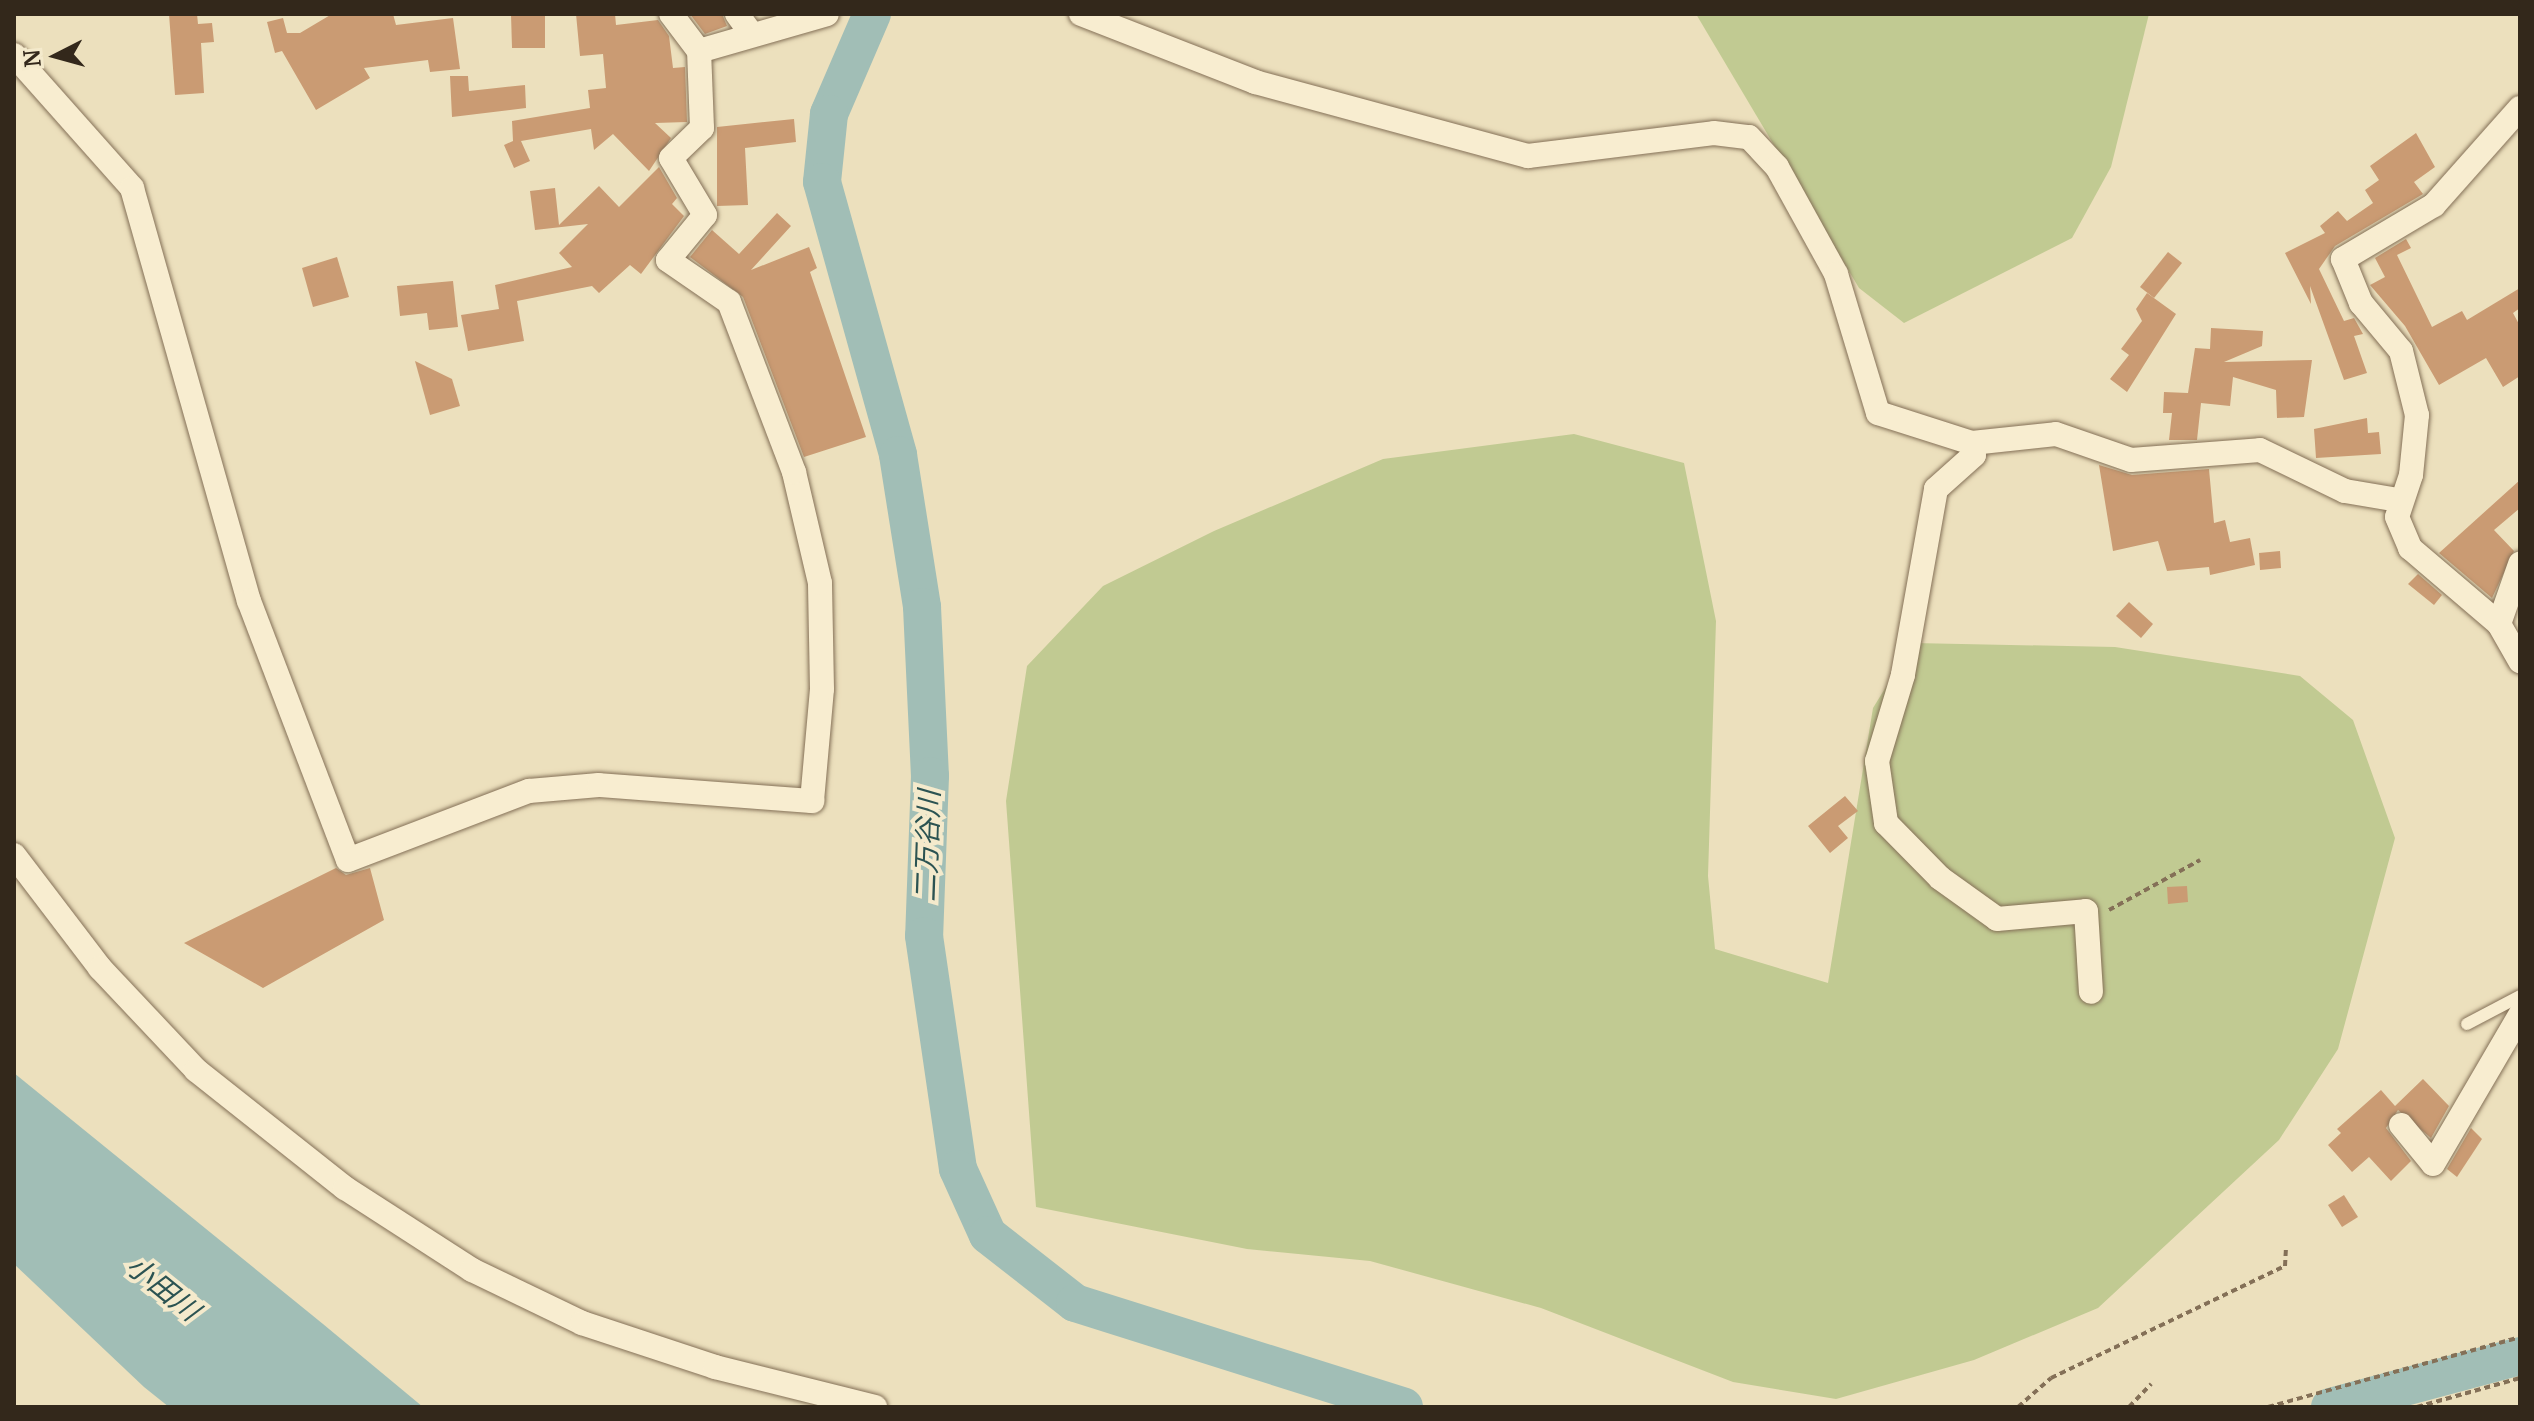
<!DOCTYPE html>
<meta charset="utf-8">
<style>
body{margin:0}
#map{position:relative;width:2534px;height:1421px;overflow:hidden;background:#ece0bd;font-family:Merriweather,"Noto Sans JP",serif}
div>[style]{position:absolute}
.green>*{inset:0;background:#c1ca92}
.water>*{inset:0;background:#a1beb6}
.river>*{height:38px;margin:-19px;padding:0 19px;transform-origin:19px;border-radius:19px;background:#a1beb6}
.building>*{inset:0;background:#ca9b73}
.path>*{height:4px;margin-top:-2px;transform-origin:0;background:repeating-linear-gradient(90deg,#847057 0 6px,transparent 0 10px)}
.roads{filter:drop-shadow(0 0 2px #847057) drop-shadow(0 0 2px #847057)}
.service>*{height:12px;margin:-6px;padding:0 6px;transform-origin:6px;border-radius:6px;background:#f8edd0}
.minor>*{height:24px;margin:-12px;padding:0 12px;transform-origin:12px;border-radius:12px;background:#f8edd0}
span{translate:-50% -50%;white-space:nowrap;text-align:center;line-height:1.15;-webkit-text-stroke:8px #f4eacc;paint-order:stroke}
.water-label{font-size:28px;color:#2b5352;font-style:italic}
.frame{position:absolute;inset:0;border:16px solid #33281b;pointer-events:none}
.north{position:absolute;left:16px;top:16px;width:80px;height:80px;-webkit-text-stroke:6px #f4eacc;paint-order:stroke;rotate:264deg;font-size:22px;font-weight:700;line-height:32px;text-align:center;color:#33281b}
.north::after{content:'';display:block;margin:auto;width:28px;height:36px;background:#33281b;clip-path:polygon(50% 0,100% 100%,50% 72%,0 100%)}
</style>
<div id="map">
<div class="green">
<div style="clip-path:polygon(1696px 14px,2149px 14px,2111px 167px,2072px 238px,1904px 323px,1859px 288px)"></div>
<div style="clip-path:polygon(1574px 434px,1684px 463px,1716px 621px,1708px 876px,1715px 949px,1828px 983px,1873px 708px,1913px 643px,2115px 647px,2300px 676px,2353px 720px,2395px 838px,2338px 1049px,2279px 1140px,2098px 1308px,1974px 1360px,1836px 1399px,1733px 1382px,1541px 1308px,1370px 1261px,1247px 1249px,1036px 1207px,1006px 801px,1027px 666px,1103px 586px,1214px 531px,1383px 459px)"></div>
</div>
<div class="water">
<div style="clip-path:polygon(14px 1073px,323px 1324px,423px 1407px,169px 1407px,144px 1387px,14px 1264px)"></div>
</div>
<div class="river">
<div style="left:872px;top:14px;width:109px;rotate:113.3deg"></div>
<div style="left:829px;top:114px;width:68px;rotate:95.9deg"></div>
<div style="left:822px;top:182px;width:283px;rotate:74.4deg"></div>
<div style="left:898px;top:455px;width:154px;rotate:81deg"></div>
<div style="left:922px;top:607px;width:169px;rotate:87.3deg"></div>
<div style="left:930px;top:776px;width:160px;rotate:92.1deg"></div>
<div style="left:924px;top:936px;width:235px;rotate:81.7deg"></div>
<div style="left:958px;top:1169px;width:72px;rotate:65.6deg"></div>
<div style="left:988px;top:1235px;width:110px;rotate:38deg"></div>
<div style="left:1075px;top:1303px;width:345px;rotate:17.5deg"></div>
<div style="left:2330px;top:1407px;width:197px;rotate:-15deg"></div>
</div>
<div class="building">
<div style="clip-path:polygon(169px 14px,197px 14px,198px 24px,212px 23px,214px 42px,201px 43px,204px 93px,175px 95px)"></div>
<div style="clip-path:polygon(332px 14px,393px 14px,396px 25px,453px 18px,460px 69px,430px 72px,428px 60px,364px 68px,370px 78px,316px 110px,282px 51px,275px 53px,267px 22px,283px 18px,287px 33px,300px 33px)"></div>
<div style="clip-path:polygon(511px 14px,545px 14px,545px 48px,512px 48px)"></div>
<div style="clip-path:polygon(576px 14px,615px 14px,616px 25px,658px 20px,669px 36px,673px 68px,685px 67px,687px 122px,655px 123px,671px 138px,649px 171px,613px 134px,594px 150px,591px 129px,521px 141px,530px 161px,514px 168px,504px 145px,513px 141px,512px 121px,590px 108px,588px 90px,606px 88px,603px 54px,580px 56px)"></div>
<div style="clip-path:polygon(690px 14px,722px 14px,727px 26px,705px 34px)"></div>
<div style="clip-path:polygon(450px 76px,468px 76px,469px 91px,525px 85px,526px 108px,452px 117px)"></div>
<div style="clip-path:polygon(794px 119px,796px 142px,745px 148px,748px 205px,717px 206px,717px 127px)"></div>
<div style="clip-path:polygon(2416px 133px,2435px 167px,2414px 182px,2423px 194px,2335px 246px,2319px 269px,2344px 321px,2354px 318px,2363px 334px,2354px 336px,2367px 373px,2344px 380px,2310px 286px,2311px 304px,2285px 253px,2325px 233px,2320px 226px,2338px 211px,2347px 221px,2373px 203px,2365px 190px,2379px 180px,2370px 166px)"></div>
<div style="clip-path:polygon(659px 167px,677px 198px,672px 204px,684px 216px,641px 274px,630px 265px,599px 293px,592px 286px,517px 301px,524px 341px,468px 351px,461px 315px,499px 309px,495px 285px,572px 267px,559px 253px,588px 224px,535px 230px,530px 191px,555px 188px,559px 225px,599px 186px,619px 207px)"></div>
<div style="clip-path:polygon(777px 213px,791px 226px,751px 270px,809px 247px,817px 268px,810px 272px,866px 437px,804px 457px,743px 297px,690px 257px,712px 230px,739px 254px)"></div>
<div style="clip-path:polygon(2406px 239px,2411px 248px,2397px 255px,2432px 327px,2462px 311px,2467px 320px,2520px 288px,2520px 308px,2513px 313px,2520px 326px,2520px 376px,2503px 387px,2486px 358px,2439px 385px,2405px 326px,2370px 285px,2385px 277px,2375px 258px)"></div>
<div style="clip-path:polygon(2168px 252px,2182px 263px,2154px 298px,2140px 287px)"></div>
<div style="clip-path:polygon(337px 257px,349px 297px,313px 307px,302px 268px)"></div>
<div style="clip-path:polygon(453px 281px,458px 327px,429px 330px,427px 313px,400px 316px,397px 286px)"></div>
<div style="clip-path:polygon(2147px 293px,2176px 314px,2127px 392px,2110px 379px,2129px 355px,2121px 349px,2142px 321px,2136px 309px)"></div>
<div style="clip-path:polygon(2211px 328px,2263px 331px,2262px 346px,2224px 362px,2312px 360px,2304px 417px,2277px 418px,2276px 390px,2233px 377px,2230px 406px,2201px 403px,2197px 440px,2169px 440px,2172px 413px,2163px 413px,2164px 392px,2188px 393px,2195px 348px,2210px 349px)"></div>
<div style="clip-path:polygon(415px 361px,452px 379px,460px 406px,430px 415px)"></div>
<div style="clip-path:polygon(2367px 418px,2368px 433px,2379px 432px,2381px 454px,2316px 458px,2314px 429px)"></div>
<div style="clip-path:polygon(2099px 465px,2132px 475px,2209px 469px,2214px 523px,2225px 520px,2230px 542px,2250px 538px,2255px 565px,2210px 575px,2209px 567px,2167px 571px,2158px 541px,2113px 551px)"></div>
<div style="clip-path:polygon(2520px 480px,2520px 508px,2494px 530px,2514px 551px,2492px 598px,2439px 553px)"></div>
<div style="clip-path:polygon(2280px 551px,2281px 568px,2260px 570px,2259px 553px)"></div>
<div style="clip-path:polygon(2418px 574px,2442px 595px,2434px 605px,2408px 584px)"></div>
<div style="clip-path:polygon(2129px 602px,2153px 624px,2141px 638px,2116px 616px)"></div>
<div style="clip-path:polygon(1845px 796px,1858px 811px,1838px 826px,1848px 838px,1830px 853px,1808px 826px)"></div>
<div style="clip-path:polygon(336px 868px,346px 875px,370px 868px,384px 920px,263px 988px,184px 943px)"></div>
<div style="clip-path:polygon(2187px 886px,2188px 902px,2168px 904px,2167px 887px)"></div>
<div style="clip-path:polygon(2423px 1079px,2449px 1106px,2431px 1138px,2398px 1110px,2386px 1128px,2411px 1161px,2391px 1181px,2369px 1157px,2352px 1172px,2328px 1145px,2341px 1133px,2337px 1129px,2381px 1090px,2395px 1106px)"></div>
<div style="clip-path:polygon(2471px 1128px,2482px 1139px,2457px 1177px,2447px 1169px)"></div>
<div style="clip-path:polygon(2344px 1195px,2358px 1217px,2342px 1227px,2328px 1205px)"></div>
</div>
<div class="path">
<div style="left:2109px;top:910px;width:104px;rotate:-28.8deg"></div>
<div style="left:2018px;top:1407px;width:44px;rotate:-41.3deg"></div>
<div style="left:2051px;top:1378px;width:259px;rotate:-25.6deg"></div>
<div style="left:2285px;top:1266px;width:17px;rotate:-87deg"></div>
<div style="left:2129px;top:1407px;width:32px;rotate:-46deg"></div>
<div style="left:2268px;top:1407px;width:262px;rotate:-15.5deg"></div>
<div style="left:2417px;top:1407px;width:107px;rotate:-15.7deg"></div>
</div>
<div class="roads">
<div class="service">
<div style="left:2467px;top:1024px;width:60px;rotate:-27.8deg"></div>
</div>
<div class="minor">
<div style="left:737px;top:14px;width:24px;rotate:54deg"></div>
<div style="left:1081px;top:14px;width:187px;rotate:21.3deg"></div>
<div style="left:1255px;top:82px;width:283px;rotate:15.2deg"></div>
<div style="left:1528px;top:156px;width:187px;rotate:-7deg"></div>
<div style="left:1714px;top:133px;width:35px;rotate:7deg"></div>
<div style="left:1749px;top:137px;width:41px;rotate:47deg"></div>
<div style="left:1777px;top:167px;width:122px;rotate:61.1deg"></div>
<div style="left:1836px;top:274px;width:145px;rotate:73.2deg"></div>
<div style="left:1878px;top:413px;width:99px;rotate:17.7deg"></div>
<div style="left:1972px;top:443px;width:84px;rotate:-6.1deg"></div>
<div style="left:2056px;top:434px;width:79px;rotate:19.1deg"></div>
<div style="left:2131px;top:460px;width:129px;rotate:-4.4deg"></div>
<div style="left:2260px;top:450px;width:94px;rotate:25.8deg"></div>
<div style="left:2345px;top:491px;width:54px;rotate:9.6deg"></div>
<div style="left:699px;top:51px;width:133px;rotate:-16.1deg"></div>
<div style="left:14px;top:55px;width:178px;rotate:48.4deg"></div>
<div style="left:132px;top:188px;width:429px;rotate:74.2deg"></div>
<div style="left:249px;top:601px;width:277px;rotate:69.1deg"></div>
<div style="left:348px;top:860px;width:194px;rotate:-20.9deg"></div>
<div style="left:529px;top:791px;width:70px;rotate:-4.9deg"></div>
<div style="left:599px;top:785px;width:214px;rotate:4.3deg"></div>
<div style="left:812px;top:801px;width:112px;rotate:-84.9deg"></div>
<div style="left:822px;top:689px;width:106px;rotate:-91.1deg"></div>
<div style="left:820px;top:583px;width:114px;rotate:-103.2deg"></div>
<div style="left:794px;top:472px;width:182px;rotate:-110.9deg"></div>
<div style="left:729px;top:302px;width:74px;rotate:-145.5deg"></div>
<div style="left:668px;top:260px;width:58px;rotate:-50.6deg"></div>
<div style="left:705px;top:215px;width:66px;rotate:-120.8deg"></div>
<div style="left:671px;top:158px;width:43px;rotate:-44.1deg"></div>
<div style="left:702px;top:128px;width:77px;rotate:-92.2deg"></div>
<div style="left:699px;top:51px;width:46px;rotate:-127.1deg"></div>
<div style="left:2520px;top:108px;width:130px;rotate:131.6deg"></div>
<div style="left:2434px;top:205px;width:106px;rotate:149.3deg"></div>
<div style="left:2343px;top:259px;width:48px;rotate:67.8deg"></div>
<div style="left:2361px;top:303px;width:62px;rotate:50.2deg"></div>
<div style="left:2401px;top:351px;width:66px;rotate:76deg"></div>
<div style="left:2417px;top:415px;width:60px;rotate:95.7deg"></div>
<div style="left:2411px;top:475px;width:44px;rotate:108.4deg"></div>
<div style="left:2397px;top:517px;width:34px;rotate:67deg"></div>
<div style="left:2410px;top:548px;width:117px;rotate:40.5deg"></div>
<div style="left:2499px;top:624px;width:43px;rotate:60.4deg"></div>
<div style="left:1972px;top:443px;width:12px;rotate:81deg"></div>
<div style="left:1974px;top:455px;width:51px;rotate:138.2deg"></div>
<div style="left:1936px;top:489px;width:189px;rotate:100.1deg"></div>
<div style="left:1903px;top:675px;width:90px;rotate:106.8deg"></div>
<div style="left:1877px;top:761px;width:63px;rotate:81.7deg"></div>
<div style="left:1886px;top:823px;width:77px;rotate:45.5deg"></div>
<div style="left:1940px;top:878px;width:70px;rotate:35.7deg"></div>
<div style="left:1997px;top:919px;width:89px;rotate:-5.1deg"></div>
<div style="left:2086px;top:911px;width:81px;rotate:86.5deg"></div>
<div style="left:2499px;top:624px;width:64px;rotate:-70.7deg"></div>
<div style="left:14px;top:855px;width:142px;rotate:52.7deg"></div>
<div style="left:100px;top:968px;width:140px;rotate:46.7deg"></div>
<div style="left:196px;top:1070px;width:190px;rotate:38.4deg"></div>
<div style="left:345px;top:1188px;width:151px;rotate:32.8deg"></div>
<div style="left:472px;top:1270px;width:122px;rotate:25.7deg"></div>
<div style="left:582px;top:1323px;width:140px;rotate:18.3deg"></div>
<div style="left:715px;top:1367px;width:165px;rotate:14deg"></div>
<div style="left:2401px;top:1125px;width:50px;rotate:50.6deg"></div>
<div style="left:2433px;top:1164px;width:173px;rotate:-59.7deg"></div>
</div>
</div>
<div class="water-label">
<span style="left:927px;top:846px;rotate:-88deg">二万谷川</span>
<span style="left:163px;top:1288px;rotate:39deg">小田川</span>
</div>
<div class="frame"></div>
<div class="north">N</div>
</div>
